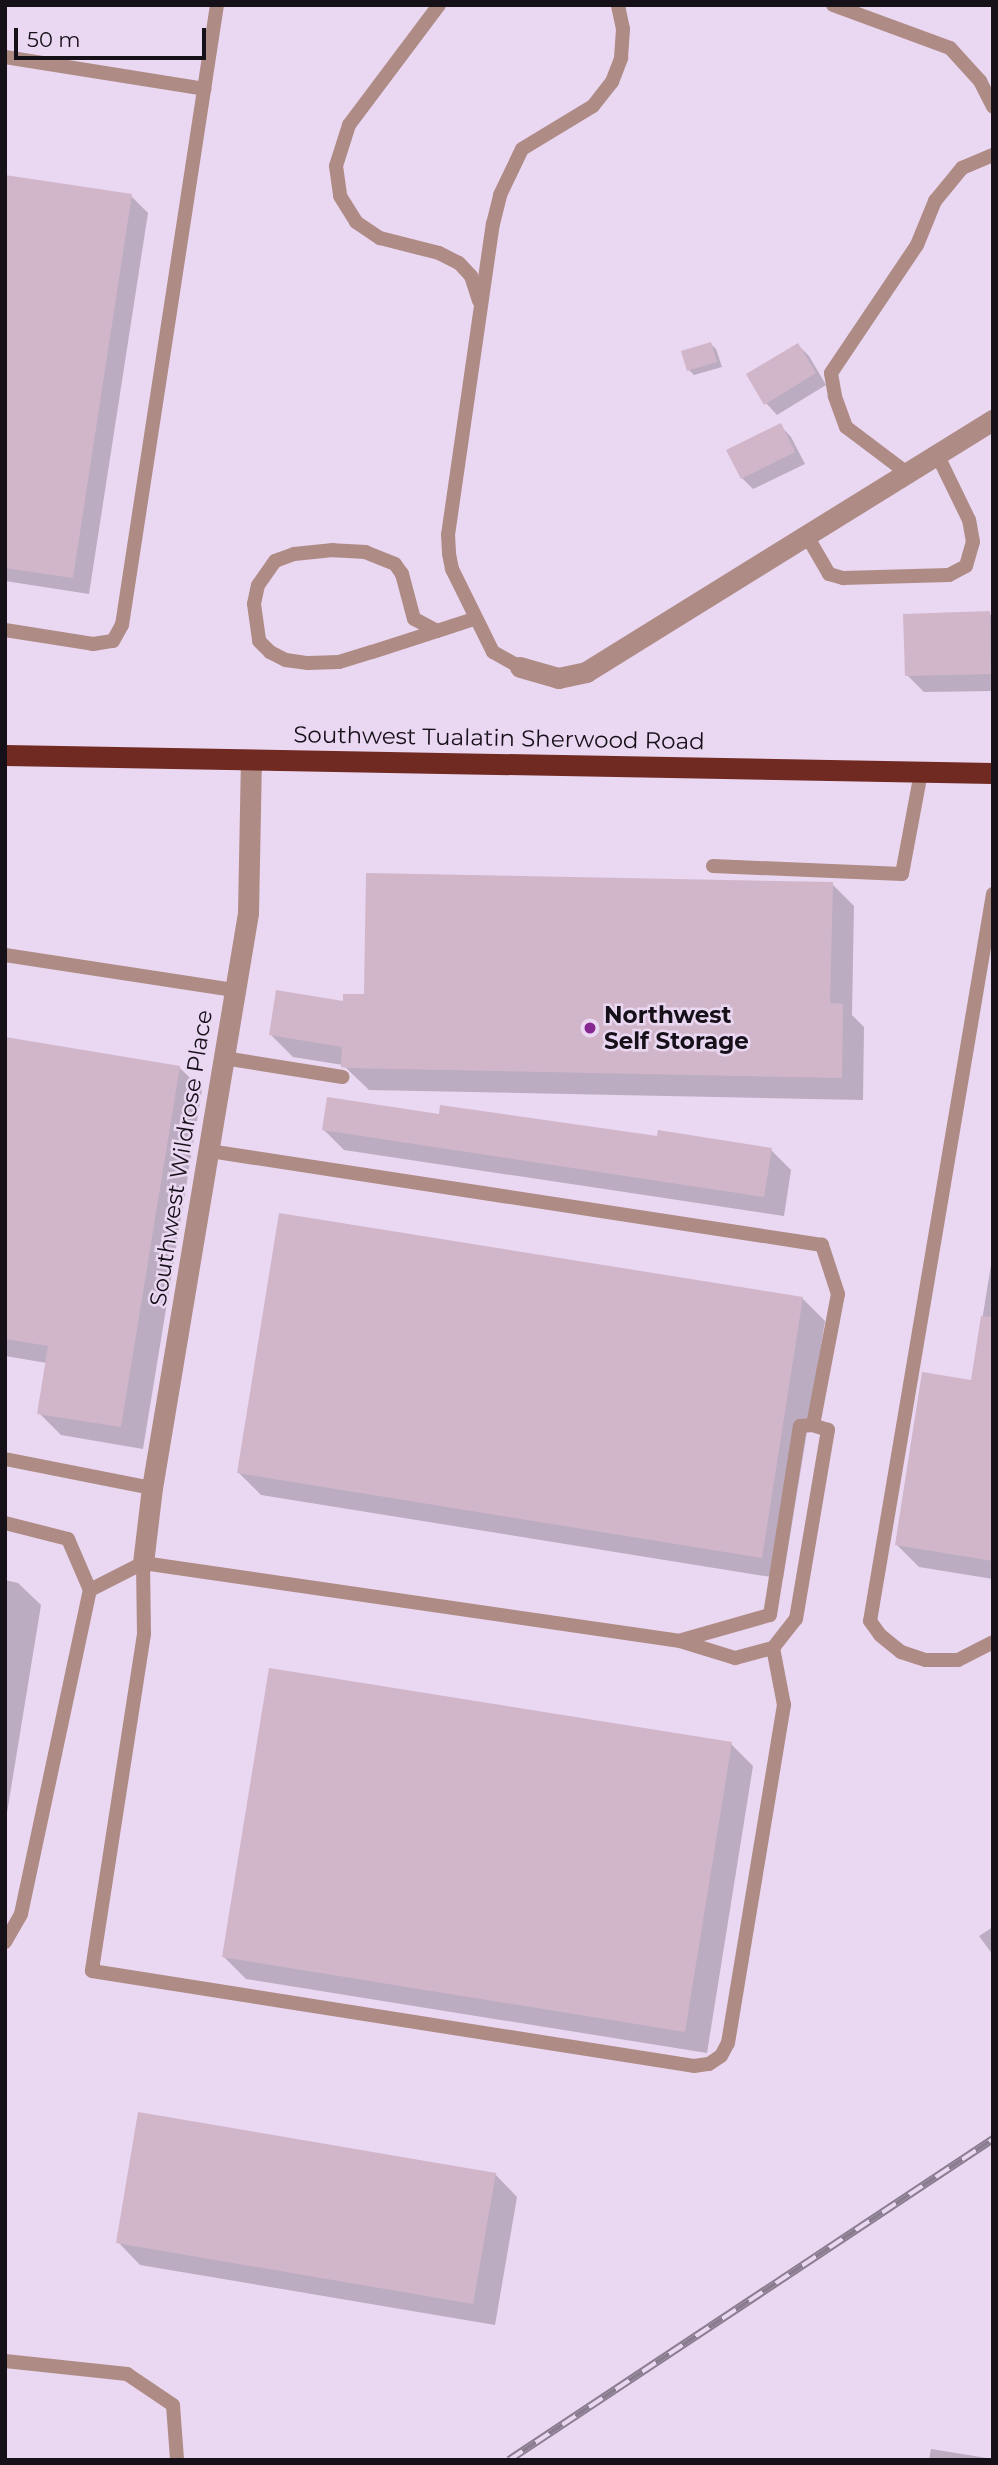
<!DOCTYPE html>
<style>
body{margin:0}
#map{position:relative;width:998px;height:2465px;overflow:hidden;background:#ead7f2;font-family:Montserrat,sans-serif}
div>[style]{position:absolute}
.shadow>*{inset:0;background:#0003}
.building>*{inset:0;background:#d1b6ca}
.lane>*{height:14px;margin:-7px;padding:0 7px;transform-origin:7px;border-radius:7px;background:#af8b85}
.street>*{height:21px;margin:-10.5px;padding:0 10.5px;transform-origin:10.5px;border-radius:10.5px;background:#af8b85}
.highway>*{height:21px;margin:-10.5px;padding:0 10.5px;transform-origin:10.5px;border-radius:10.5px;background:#702a22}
.rail>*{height:8px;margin-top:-4px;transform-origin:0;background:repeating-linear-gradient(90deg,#ead7f2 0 16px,#8a7d90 0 32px);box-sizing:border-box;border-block:2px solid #8a7d90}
.dots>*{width:19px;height:19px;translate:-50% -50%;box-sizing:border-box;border:4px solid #ead7f2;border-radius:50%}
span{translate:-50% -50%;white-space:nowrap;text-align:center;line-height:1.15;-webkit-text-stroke:5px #ead7f2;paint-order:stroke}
.street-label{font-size:23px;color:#161019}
.poi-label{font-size:23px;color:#161019;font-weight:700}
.left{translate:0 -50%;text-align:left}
.frame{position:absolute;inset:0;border:7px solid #161019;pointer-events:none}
.scale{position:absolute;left:14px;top:28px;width:192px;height:32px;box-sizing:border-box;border:4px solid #161019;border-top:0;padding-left:9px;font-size:21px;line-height:24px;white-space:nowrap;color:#161019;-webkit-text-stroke:5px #ead7f2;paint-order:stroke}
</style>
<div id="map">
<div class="shadow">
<div style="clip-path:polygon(5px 177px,131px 196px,148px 213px,89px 594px,5px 581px)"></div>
<div style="clip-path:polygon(711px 344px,716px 349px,722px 367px,694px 375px,689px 370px)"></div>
<div style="clip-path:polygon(798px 345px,809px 356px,826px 385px,777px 415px,766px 403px)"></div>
<div style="clip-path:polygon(780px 425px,791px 437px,805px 464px,753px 489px,742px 478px)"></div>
<div style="clip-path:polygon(989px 613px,993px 617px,993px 691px,924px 692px,907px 675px)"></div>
<div style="clip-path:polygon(832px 884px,854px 906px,852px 1015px,864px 1027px,863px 1100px,369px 1090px,343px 1065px,293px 1057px,271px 1035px,365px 996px)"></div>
<div style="clip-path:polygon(5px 1039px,179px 1067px,202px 1090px,143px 1449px,61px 1435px,39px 1413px,47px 1363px,5px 1356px)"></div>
<div style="clip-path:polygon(440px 1116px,771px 1150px,791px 1170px,784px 1216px,344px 1150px,324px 1130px)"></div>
<div style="clip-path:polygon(993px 1253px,993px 1579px,919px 1567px,897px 1545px,972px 1382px)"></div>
<div style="clip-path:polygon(803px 1299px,825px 1321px,783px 1579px,261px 1495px,239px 1473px)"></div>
<div style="clip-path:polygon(5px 1580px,18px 1583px,41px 1605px,5px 1825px)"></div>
<div style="clip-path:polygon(731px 1744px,753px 1766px,707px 2053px,246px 1979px,224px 1957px)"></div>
<div style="clip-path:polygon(993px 1927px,993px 1955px,979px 1936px)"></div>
<div style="clip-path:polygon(495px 2174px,517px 2197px,495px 2325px,140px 2265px,118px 2242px)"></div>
<div style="clip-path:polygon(931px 2449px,993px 2459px,993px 2460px,929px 2460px)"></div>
</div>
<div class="building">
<div style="clip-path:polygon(5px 175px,132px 194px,73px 578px,5px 568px)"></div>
<div style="clip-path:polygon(711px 342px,717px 362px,687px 371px,681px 351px)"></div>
<div style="clip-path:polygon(798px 343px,816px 373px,764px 405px,746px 374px)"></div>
<div style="clip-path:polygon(781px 423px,795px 452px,741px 479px,726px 450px)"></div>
<div style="clip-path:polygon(990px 611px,991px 674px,905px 676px,903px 614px)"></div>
<div style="clip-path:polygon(366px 873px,833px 882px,830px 1003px,843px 1004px,842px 1078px,346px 1068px,341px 1067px,342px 1047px,269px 1035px,276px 990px,343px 1001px,343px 994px,364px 994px)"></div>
<div style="clip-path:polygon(5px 1037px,180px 1066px,121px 1427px,37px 1414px,48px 1346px,5px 1339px)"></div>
<div style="clip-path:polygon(327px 1097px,439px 1114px,440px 1105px,657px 1136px,658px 1130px,772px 1148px,764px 1197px,322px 1130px)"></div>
<div style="clip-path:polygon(279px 1213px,803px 1297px,762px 1558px,237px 1473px)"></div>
<div style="clip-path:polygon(981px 1316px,993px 1317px,993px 1561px,895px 1545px,922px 1372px,971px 1380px)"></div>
<div style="clip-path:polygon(269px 1668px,732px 1742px,685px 2032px,222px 1957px)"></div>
<div style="clip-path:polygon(138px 2112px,496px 2173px,473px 2304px,116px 2243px)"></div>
</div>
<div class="lane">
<div style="left:439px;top:5px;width:150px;rotate:126.9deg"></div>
<div style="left:349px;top:125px;width:43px;rotate:107.6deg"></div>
<div style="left:336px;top:166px;width:30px;rotate:82deg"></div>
<div style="left:340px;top:196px;width:31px;rotate:58deg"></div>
<div style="left:356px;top:222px;width:29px;rotate:34deg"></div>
<div style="left:380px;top:238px;width:61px;rotate:14.3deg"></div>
<div style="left:439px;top:253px;width:22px;rotate:27deg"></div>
<div style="left:459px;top:263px;width:18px;rotate:47deg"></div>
<div style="left:471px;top:276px;width:26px;rotate:72deg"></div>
<div style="left:833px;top:5px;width:125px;rotate:20.2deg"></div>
<div style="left:950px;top:48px;width:45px;rotate:47.7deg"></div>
<div style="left:980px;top:81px;width:29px;rotate:63deg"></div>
<div style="left:5px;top:57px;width:202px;rotate:9.1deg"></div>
<div style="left:907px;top:473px;width:76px;rotate:-143deg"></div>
<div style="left:846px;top:427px;width:33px;rotate:-110deg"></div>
<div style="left:835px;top:396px;width:23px;rotate:-100deg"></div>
<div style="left:831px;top:373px;width:154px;rotate:-56.1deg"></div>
<div style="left:917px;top:245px;width:48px;rotate:-67.8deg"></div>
<div style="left:935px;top:201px;width:43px;rotate:-50.7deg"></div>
<div style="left:962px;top:168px;width:34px;rotate:-23deg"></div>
<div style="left:807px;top:536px;width:44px;rotate:59.9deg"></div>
<div style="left:829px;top:574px;width:15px;rotate:16deg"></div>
<div style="left:843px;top:578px;width:106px;rotate:-1.6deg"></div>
<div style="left:949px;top:575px;width:19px;rotate:-28deg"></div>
<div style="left:966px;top:566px;width:25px;rotate:-74deg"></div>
<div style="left:973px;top:542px;width:22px;rotate:-100deg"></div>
<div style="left:969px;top:520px;width:73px;rotate:-115.9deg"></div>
<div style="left:5px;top:630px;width:89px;rotate:9deg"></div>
<div style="left:93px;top:644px;width:20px;rotate:-9deg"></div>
<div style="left:113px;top:641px;width:18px;rotate:-61deg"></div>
<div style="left:122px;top:625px;width:627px;rotate:-81.29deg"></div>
<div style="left:437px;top:631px;width:26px;rotate:-152deg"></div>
<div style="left:414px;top:619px;width:47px;rotate:-104.9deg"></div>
<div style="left:402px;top:574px;width:12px;rotate:-125deg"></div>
<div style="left:395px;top:564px;width:31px;rotate:-158deg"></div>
<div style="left:366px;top:552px;width:33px;rotate:-177deg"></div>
<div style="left:333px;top:550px;width:39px;rotate:174deg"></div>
<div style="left:294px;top:554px;width:20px;rotate:160deg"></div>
<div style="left:275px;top:561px;width:29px;rotate:125deg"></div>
<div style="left:258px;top:585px;width:19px;rotate:102deg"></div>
<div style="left:254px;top:604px;width:37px;rotate:82deg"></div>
<div style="left:259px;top:641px;width:16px;rotate:45deg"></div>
<div style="left:270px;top:652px;width:18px;rotate:27deg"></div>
<div style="left:286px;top:660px;width:22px;rotate:8deg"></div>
<div style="left:308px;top:663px;width:31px;rotate:-2deg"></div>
<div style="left:339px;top:662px;width:34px;rotate:-17deg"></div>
<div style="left:372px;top:652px;width:68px;rotate:-17.9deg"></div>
<div style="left:437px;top:631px;width:40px;rotate:-18deg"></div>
<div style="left:520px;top:667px;width:31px;rotate:-151deg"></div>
<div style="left:493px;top:652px;width:93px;rotate:-116.3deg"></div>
<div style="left:452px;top:569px;width:16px;rotate:-101deg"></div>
<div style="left:449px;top:553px;width:18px;rotate:-93deg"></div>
<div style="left:448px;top:535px;width:314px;rotate:-81.8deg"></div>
<div style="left:493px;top:224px;width:30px;rotate:-76deg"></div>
<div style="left:500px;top:195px;width:51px;rotate:-64.4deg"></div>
<div style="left:522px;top:149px;width:83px;rotate:-31.2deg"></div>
<div style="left:593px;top:106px;width:31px;rotate:-52deg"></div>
<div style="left:612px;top:82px;width:26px;rotate:-69deg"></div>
<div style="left:621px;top:58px;width:29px;rotate:-86deg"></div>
<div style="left:623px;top:29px;width:25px;rotate:-102deg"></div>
<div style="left:713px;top:866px;width:189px;rotate:2.4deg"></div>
<div style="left:902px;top:874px;width:104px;rotate:-79.4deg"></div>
<div style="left:993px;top:894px;width:737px;rotate:99.6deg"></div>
<div style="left:870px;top:1621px;width:17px;rotate:54deg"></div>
<div style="left:880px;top:1635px;width:27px;rotate:39deg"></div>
<div style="left:901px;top:1652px;width:26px;rotate:18deg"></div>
<div style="left:926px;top:1660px;width:32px"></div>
<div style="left:958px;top:1660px;width:39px;rotate:-27deg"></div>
<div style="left:5px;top:955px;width:233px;rotate:8.7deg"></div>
<div style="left:224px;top:1058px;width:120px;rotate:9.1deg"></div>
<div style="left:5px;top:1459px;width:150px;rotate:11.2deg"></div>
<div style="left:5px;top:1523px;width:65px;rotate:14.3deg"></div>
<div style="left:68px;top:1539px;width:56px;rotate:66.7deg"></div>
<div style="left:143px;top:1563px;width:71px;rotate:89.2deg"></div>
<div style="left:144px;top:1634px;width:341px;rotate:98.8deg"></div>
<div style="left:92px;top:1971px;width:609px;rotate:8.97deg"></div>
<div style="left:694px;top:2066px;width:15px;rotate:-8deg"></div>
<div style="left:709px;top:2064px;width:14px;rotate:-34deg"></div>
<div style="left:721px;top:2056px;width:15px;rotate:-62deg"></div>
<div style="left:728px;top:2043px;width:343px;rotate:-80.6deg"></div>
<div style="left:784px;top:1705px;width:58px;rotate:-100.9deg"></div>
<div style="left:682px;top:1640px;width:91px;rotate:-15.9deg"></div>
<div style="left:770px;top:1615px;width:191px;rotate:-81deg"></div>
<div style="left:800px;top:1426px;width:13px;rotate:-4deg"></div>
<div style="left:5px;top:1942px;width:32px;rotate:-60deg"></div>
<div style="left:21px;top:1914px;width:331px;rotate:-78deg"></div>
<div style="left:90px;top:1590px;width:59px;rotate:-27deg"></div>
<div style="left:143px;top:1563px;width:543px;rotate:8.26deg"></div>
<div style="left:680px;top:1641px;width:58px;rotate:17.2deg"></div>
<div style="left:735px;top:1658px;width:39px;rotate:-15deg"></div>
<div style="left:773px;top:1648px;width:37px;rotate:-52deg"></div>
<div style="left:796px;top:1619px;width:192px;rotate:-80.4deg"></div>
<div style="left:828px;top:1430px;width:16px;rotate:-162deg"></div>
<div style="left:813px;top:1425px;width:133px;rotate:-79.2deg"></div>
<div style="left:838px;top:1294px;width:52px;rotate:-108.1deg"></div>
<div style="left:822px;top:1245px;width:619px;rotate:-171.27deg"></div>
<div style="left:5px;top:2361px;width:123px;rotate:6.1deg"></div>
<div style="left:127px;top:2374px;width:55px;rotate:34deg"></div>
<div style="left:173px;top:2405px;width:55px;rotate:85.8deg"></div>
</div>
<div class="street">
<div style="left:520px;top:667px;width:40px;rotate:16deg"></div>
<div style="left:558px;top:678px;width:29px;rotate:-12deg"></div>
<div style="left:586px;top:672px;width:479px;rotate:-31.8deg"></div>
<div style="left:143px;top:1563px;width:76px;rotate:-83.2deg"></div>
<div style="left:152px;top:1488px;width:583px;rotate:-80.52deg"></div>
<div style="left:248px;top:913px;width:153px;rotate:-88.9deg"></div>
</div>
<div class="highway">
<div style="left:5px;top:755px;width:988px;rotate:1.04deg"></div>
</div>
<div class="rail">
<div style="left:509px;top:2460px;width:581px;rotate:-33.55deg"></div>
</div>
<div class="dots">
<div style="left:590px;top:1028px;background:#872892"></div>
</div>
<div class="street-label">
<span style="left:499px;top:738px;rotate:1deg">Southwest Tualatin Sherwood Road</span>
<span style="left:181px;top:1158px;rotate:-81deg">Southwest Wildrose Place</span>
</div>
<div class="poi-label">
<span class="left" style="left:604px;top:1028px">Northwest<br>Self Storage</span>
</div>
<div class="frame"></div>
<div class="scale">50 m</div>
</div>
